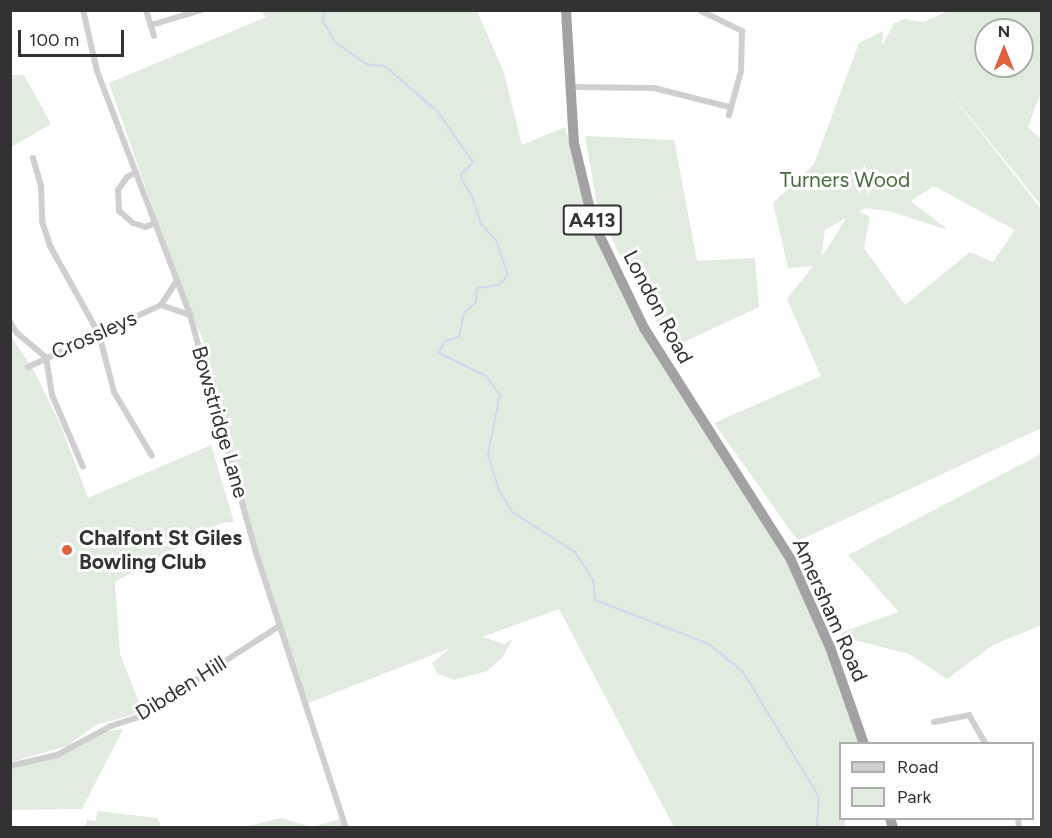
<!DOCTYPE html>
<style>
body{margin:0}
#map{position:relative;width:1052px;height:838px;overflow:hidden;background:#fff;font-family:Figtree,sans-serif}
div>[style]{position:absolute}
.green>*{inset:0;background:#e2ebdf}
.stream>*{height:2px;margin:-1px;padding:0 1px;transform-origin:1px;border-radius:1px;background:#cfd8ed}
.minor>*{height:6px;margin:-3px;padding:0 3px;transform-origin:3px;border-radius:3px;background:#cfcfcf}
.trunk>*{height:10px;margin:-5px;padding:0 5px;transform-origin:5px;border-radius:5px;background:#a2a2a2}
.dots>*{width:16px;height:16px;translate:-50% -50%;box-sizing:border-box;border:3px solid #fff;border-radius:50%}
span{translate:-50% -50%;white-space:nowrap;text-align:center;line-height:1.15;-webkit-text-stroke:6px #fff;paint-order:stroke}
.shield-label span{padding:2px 4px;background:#fff;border:2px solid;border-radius:4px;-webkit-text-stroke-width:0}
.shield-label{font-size:20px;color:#323232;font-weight:700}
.park-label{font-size:21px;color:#486e40}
.street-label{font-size:21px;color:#323232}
.poi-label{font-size:21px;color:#323232;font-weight:700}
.left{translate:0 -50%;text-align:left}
.frame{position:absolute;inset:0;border:12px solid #323232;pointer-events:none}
.legend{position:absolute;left:839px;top:742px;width:195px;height:78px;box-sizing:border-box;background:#fff;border:2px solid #adadad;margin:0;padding:8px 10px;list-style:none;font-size:18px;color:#323232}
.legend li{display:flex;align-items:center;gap:12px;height:30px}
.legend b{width:30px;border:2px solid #adadad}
.north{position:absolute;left:974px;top:18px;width:60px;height:60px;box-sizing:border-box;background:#fff;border:2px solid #adadad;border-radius:50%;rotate:0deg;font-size:16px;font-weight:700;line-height:24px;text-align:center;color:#323232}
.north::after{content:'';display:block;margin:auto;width:21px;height:27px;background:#e1613c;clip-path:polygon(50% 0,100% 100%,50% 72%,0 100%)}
.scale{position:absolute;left:18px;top:30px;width:106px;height:27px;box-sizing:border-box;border:3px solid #323232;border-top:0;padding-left:8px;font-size:18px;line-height:21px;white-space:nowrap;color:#323232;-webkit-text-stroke:4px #fff;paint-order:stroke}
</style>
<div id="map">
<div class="green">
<div style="clip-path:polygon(260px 11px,477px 11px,504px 73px,522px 145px,565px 127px,593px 222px,651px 340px,791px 560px,865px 743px,840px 744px,840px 818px,845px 819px,845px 827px,674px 827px,559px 609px,482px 637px,505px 644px,513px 638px,503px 657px,487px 671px,454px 680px,438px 674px,432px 663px,450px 648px,306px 704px,255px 550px,202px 336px,190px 315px,109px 83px,266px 17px)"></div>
<div style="clip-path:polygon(evenodd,947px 11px,1041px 11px,1041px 92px,1028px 127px,1041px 139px,1041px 205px,943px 84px,1041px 209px,1041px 428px,798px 541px,714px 423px,821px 376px,787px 299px,813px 266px,788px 268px,773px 203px,814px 164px,859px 43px,883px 31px,882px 46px,894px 23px,905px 19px,924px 22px,947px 11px,986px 30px,1022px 30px,1022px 66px,986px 66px,986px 30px,947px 11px,934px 186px,1015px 230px,993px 262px,970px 252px,905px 305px,864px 248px,870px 217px,859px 211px,865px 208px,889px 211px,948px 230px,911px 201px,934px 186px,947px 11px,846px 218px,827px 249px,821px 256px,825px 230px,846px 218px)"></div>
<div style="clip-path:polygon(11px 75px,24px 75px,51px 124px,11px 147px)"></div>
<div style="clip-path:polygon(585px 136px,674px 140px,697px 261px,755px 258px,759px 307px,671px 348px,618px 252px,597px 204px)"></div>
<div style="clip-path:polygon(11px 336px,34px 371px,61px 426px,88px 498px,211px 445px,234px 522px,221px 523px,115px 582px,120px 654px,140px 705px,139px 713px,96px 725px,67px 746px,11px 762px)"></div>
<div style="clip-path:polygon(1041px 454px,1041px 625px,993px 645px,947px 679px,909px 654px,839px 636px,845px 631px,899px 612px,848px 555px)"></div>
<div style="clip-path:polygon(123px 729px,82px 809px,11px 810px,10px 769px,60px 756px,107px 731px)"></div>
<div style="clip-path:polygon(97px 811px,158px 818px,161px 827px,85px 827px,87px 820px,96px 821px)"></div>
<div style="clip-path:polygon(281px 818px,312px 827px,343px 818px,346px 828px,241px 828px)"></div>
</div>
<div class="stream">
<div style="left:324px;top:10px;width:11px;rotate:95deg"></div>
<div style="left:323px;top:21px;width:24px;rotate:60deg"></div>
<div style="left:335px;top:42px;width:40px;rotate:34.9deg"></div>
<div style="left:368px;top:65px;width:17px;rotate:3deg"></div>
<div style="left:385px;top:66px;width:69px;rotate:40.9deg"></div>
<div style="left:437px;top:111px;width:62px;rotate:54.8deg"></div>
<div style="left:473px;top:162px;width:18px;rotate:133deg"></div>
<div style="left:461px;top:175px;width:5px;rotate:79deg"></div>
<div style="left:462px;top:180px;width:19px;rotate:58deg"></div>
<div style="left:472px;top:196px;width:29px;rotate:72deg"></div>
<div style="left:481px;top:224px;width:22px;rotate:47deg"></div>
<div style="left:496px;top:240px;width:37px;rotate:71deg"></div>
<div style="left:508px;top:275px;width:13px;rotate:132deg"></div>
<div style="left:499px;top:285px;width:22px;rotate:172deg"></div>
<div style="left:477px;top:288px;width:14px;rotate:94deg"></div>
<div style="left:476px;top:302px;width:16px;rotate:137deg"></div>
<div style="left:464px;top:313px;width:25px;rotate:102deg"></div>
<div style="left:459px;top:337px;width:15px;rotate:164deg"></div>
<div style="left:445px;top:341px;width:13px;rotate:117deg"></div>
<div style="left:439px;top:353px;width:52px;rotate:26.1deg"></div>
<div style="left:486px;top:376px;width:24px;rotate:54deg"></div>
<div style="left:500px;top:395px;width:60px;rotate:101.5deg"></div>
<div style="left:488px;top:454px;width:38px;rotate:73deg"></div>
<div style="left:499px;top:490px;width:26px;rotate:59deg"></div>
<div style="left:512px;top:512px;width:75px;rotate:32.4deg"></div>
<div style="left:575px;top:552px;width:33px;rotate:57deg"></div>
<div style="left:593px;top:580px;width:20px;rotate:84deg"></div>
<div style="left:595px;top:600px;width:122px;rotate:21.1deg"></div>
<div style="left:709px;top:644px;width:44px;rotate:39.5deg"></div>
<div style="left:743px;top:672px;width:146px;rotate:58.7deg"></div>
<div style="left:819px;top:797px;width:31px;rotate:94deg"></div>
</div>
<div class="minor">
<div style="left:83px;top:10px;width:63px;rotate:77.1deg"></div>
<div style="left:97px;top:71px;width:261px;rotate:69.1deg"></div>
<div style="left:190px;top:315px;width:244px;rotate:74.5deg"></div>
<div style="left:255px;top:550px;width:293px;rotate:71.9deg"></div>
<div style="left:146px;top:10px;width:27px;rotate:73deg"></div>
<div style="left:701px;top:11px;width:46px;rotate:26deg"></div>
<div style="left:742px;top:31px;width:40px;rotate:91.4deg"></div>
<div style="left:741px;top:71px;width:46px;rotate:105.3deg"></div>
<div style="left:151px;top:25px;width:52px;rotate:-16.7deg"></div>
<div style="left:571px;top:87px;width:83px;rotate:0.7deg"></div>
<div style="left:654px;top:88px;width:77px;rotate:14.2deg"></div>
<div style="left:33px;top:158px;width:29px;rotate:74deg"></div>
<div style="left:41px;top:186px;width:35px;rotate:88deg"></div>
<div style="left:42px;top:221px;width:26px;rotate:72deg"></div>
<div style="left:50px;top:246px;width:101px;rotate:60.9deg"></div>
<div style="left:99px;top:334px;width:60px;rotate:75.5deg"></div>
<div style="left:114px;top:392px;width:74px;rotate:59.3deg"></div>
<div style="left:136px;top:172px;width:10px;rotate:151deg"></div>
<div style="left:127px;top:177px;width:16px;rotate:125deg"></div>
<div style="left:118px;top:190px;width:21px;rotate:87deg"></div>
<div style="left:119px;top:211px;width:18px;rotate:41deg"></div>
<div style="left:133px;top:223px;width:13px;rotate:18deg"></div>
<div style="left:145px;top:227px;width:11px;rotate:-22deg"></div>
<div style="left:161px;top:305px;width:31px;rotate:19deg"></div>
<div style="left:10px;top:322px;width:13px;rotate:58deg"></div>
<div style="left:17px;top:333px;width:38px;rotate:40deg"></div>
<div style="left:46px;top:357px;width:38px;rotate:81deg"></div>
<div style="left:52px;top:395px;width:78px;rotate:66.7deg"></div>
<div style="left:28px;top:367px;width:147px;rotate:-25deg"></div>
<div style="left:161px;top:305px;width:27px;rotate:-57deg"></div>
<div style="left:934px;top:722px;width:36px;rotate:-11deg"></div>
<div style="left:969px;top:715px;width:34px;rotate:60deg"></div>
<div style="left:10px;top:766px;width:48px;rotate:-13.2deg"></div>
<div style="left:57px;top:755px;width:61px;rotate:-28.2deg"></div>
<div style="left:111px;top:726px;width:32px;rotate:-18deg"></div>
<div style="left:141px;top:716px;width:165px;rotate:-33.1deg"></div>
<div style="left:1018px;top:818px;width:10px;rotate:84deg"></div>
</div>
<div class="trunk">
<div style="left:566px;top:10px;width:133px;rotate:86.6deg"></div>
<div style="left:574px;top:143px;width:81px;rotate:76.5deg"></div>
<div style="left:593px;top:222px;width:118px;rotate:64.3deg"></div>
<div style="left:644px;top:328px;width:275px;rotate:57.6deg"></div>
<div style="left:791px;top:560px;width:95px;rotate:65.9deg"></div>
<div style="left:830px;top:647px;width:103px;rotate:70.7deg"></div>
<div style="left:890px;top:818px;width:10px;rotate:73deg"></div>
</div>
<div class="dots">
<div style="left:67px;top:550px;background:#e1613c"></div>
</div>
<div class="shield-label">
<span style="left:592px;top:220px">A413</span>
</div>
<div class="park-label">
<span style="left:845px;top:180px">Turners Wood</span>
</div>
<div class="street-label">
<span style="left:658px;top:307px;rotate:62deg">London Road</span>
<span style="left:94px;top:335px;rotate:-24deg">Crossleys</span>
<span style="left:220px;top:422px;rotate:74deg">Bowstridge Lane</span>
<span style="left:830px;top:610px;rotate:66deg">Amersham Road</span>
<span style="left:181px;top:688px;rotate:-32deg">Dibden Hill</span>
</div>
<div class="poi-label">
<span class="left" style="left:79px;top:550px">Chalfont St Giles<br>Bowling Club</span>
</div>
<div class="frame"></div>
<ul class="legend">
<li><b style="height:8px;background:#cfcfcf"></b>Road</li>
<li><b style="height:16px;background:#e2ebdf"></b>Park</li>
</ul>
<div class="north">N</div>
<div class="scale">100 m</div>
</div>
